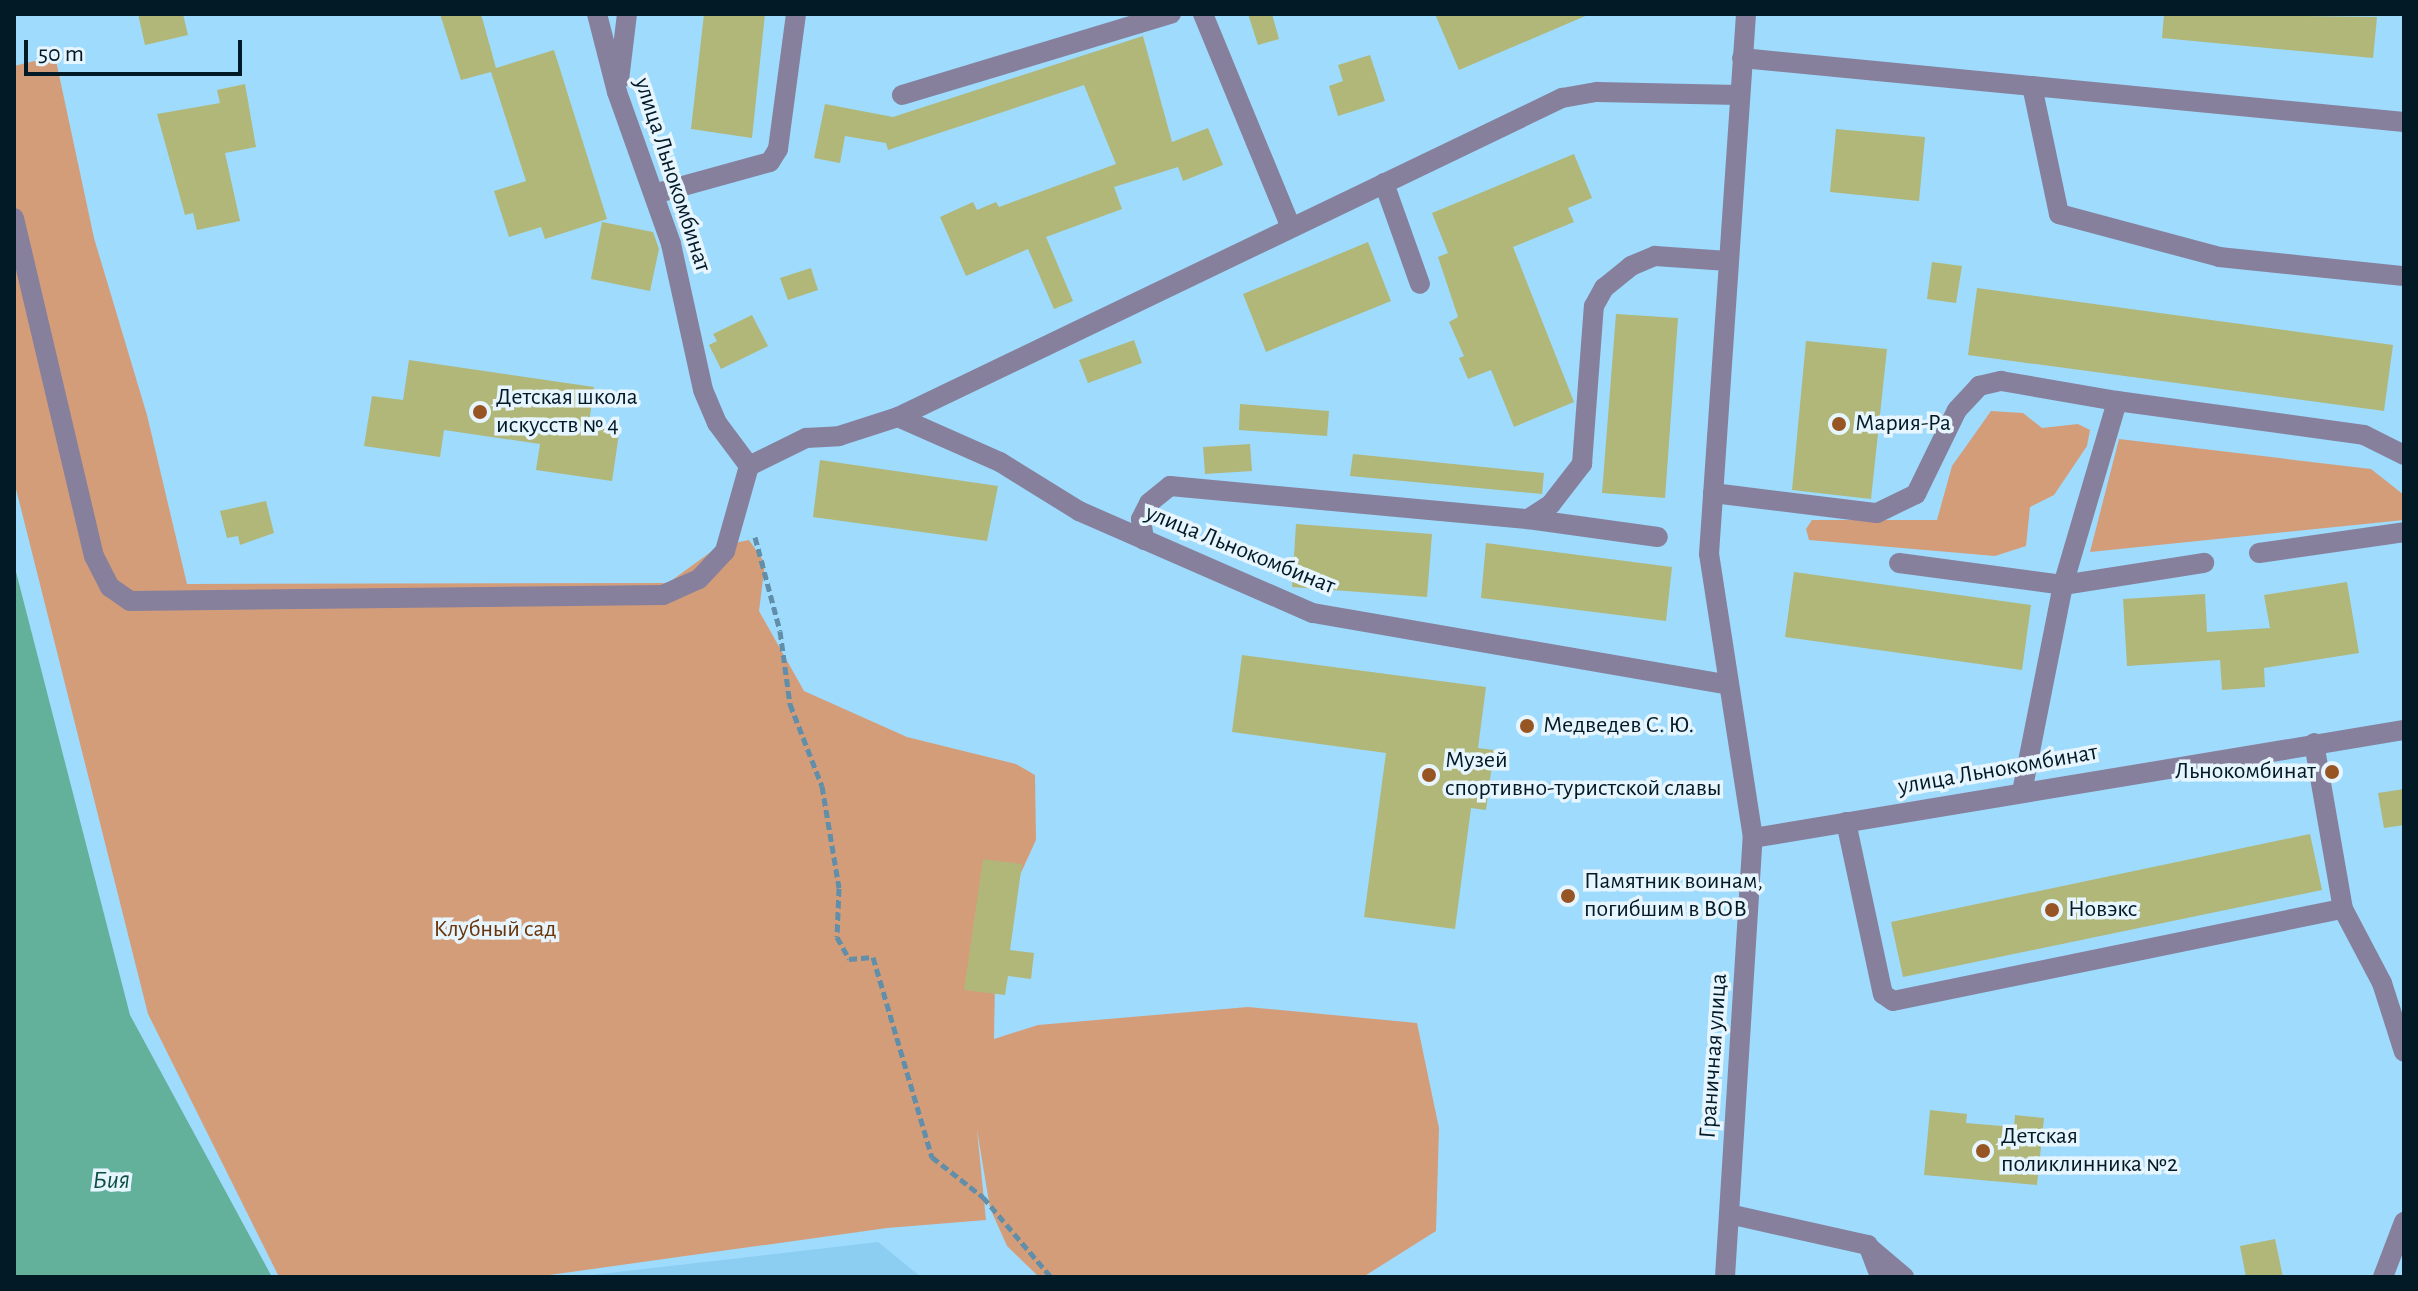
<!DOCTYPE html>
<meta charset="utf-8">
<style>
body{margin:0}
#map{position:relative;width:2418px;height:1291px;overflow:hidden;background:#9fdbfd;font-family:"Alegreya Sans",sans-serif}
div>[style]{position:absolute}
.built>*{inset:0;background:#8ccdf2}
.green>*{inset:0;background:#d49d7a}
.water>*{inset:0;background:#64b19b}
.building>*{inset:0;background:#b0b779}
.path>*{height:5px;margin-top:-2.5px;transform-origin:0;background:repeating-linear-gradient(90deg,#618ea8 0 8px,transparent 0 12px)}
.minor>*{height:20px;margin:-10px;padding:0 10px;transform-origin:10px;border-radius:10px;background:#86809d}
.dots>*{width:22px;height:22px;translate:-50% -50%;box-sizing:border-box;border:4px solid #e7f5fe;border-radius:50%}
span{translate:-50% -50%;white-space:nowrap;text-align:center;line-height:1.15;-webkit-text-stroke:7px #e7f5fe;paint-order:stroke}
.street-label{font-size:24px;color:#021926}
.poi-label{font-size:24px;color:#021926}
.left{translate:0 -50%;text-align:left}
.right{translate:-100% -50%;text-align:right}
.park-label{font-size:24px;color:#6a350a}
.water-label{font-size:26px;color:#0c4f40;font-style:italic}
.frame{position:absolute;inset:0;border:16px solid #021926;pointer-events:none}
.scale{position:absolute;left:24px;top:40px;width:218px;height:36px;box-sizing:border-box;border:4px solid #021926;border-top:0;padding-left:10px;font-size:24px;line-height:28px;white-space:nowrap;color:#021926;-webkit-text-stroke:6px #e7f5fe;paint-order:stroke}
</style>
<div id="map">
<div class="built">
<div style="clip-path:polygon(878px 1242px,921px 1277px,575px 1277px)"></div>
</div>
<div class="green">
<div style="clip-path:polygon(55px 56px,94px 238px,147px 415px,187px 584px,668px 583px,719px 546px,749px 540px,765px 563px,759px 611px,804px 691px,907px 737px,1016px 764px,1035px 775px,1036px 840px,996px 927px,994px 1039px,1038px 1025px,1248px 1007px,1417px 1023px,1439px 1128px,1436px 1231px,1363px 1277px,1039px 1277px,1007px 1246px,990px 1208px,977px 1130px,986px 1220px,887px 1228px,535px 1277px,279px 1277px,148px 1014px,14px 481px,14px 66px)"></div>
<div style="clip-path:polygon(1991px 411px,2023px 413px,2042px 428px,2078px 424px,2090px 430px,2087px 446px,2054px 495px,2030px 507px,2026px 546px,1995px 556px,1809px 540px,1806px 529px,1812px 520px,1937px 520px,1952px 466px)"></div>
<div style="clip-path:polygon(2119px 439px,2371px 469px,2404px 495px,2404px 520px,2090px 552px)"></div>
</div>
<div class="water">
<div style="clip-path:polygon(14px 564px,130px 1015px,272px 1277px,14px 1277px)"></div>
</div>
<div class="building">
<div style="clip-path:polygon(138px 14px,183px 14px,188px 35px,145px 45px)"></div>
<div style="clip-path:polygon(440px 14px,481px 14px,496px 68px,554px 50px,607px 219px,545px 239px,541px 227px,509px 237px,494px 191px,526px 181px,491px 72px,461px 80px)"></div>
<div style="clip-path:polygon(704px 14px,765px 14px,752px 138px,691px 129px)"></div>
<div style="clip-path:polygon(1248px 14px,1272px 14px,1279px 39px,1258px 45px)"></div>
<div style="clip-path:polygon(1435px 14px,1590px 14px,1459px 70px)"></div>
<div style="clip-path:polygon(2164px 14px,2377px 17px,2373px 58px,2162px 38px)"></div>
<div style="clip-path:polygon(1143px 36px,1172px 142px,1208px 128px,1223px 165px,1183px 181px,1178px 167px,1114px 187px,1122px 209px,1046px 237px,1073px 301px,1054px 309px,1028px 249px,966px 276px,940px 217px,973px 202px,977px 210px,996px 202px,999px 207px,1116px 164px,1084px 85px,888px 150px,886px 143px,845px 136px,840px 163px,814px 158px,825px 104px,893px 117px)"></div>
<div style="clip-path:polygon(1370px 55px,1385px 101px,1338px 116px,1329px 86px,1343px 81px,1338px 65px)"></div>
<div style="clip-path:polygon(245px 84px,256px 147px,225px 153px,240px 221px,197px 230px,193px 213px,185px 215px,157px 114px,220px 103px,217px 90px)"></div>
<div style="clip-path:polygon(1836px 129px,1925px 137px,1919px 201px,1830px 192px)"></div>
<div style="clip-path:polygon(1574px 154px,1592px 198px,1568px 208px,1574px 222px,1513px 247px,1574px 402px,1514px 427px,1491px 370px,1468px 379px,1459px 358px,1464px 356px,1449px 322px,1458px 317px,1438px 257px,1448px 253px,1432px 213px)"></div>
<div style="clip-path:polygon(602px 222px,653px 232px,659px 249px,650px 291px,591px 279px)"></div>
<div style="clip-path:polygon(1368px 242px,1391px 301px,1266px 352px,1243px 294px)"></div>
<div style="clip-path:polygon(1932px 262px,1962px 266px,1956px 303px,1927px 299px)"></div>
<div style="clip-path:polygon(811px 268px,818px 290px,788px 300px,780px 278px)"></div>
<div style="clip-path:polygon(1977px 288px,2393px 345px,2384px 411px,1968px 355px)"></div>
<div style="clip-path:polygon(1616px 314px,1678px 318px,1665px 498px,1602px 493px)"></div>
<div style="clip-path:polygon(752px 315px,768px 346px,721px 369px,709px 345px,717px 341px,713px 334px)"></div>
<div style="clip-path:polygon(1134px 340px,1142px 363px,1088px 383px,1079px 360px)"></div>
<div style="clip-path:polygon(1806px 341px,1887px 349px,1871px 499px,1792px 490px)"></div>
<div style="clip-path:polygon(409px 360px,594px 387px,589px 423px,620px 427px,612px 481px,536px 470px,540px 444px,444px 430px,440px 457px,364px 446px,372px 396px,403px 400px)"></div>
<div style="clip-path:polygon(1240px 404px,1329px 411px,1327px 436px,1239px 430px)"></div>
<div style="clip-path:polygon(1250px 444px,1252px 471px,1205px 474px,1203px 447px)"></div>
<div style="clip-path:polygon(1353px 454px,1544px 473px,1542px 494px,1350px 476px)"></div>
<div style="clip-path:polygon(820px 460px,998px 486px,987px 541px,813px 517px)"></div>
<div style="clip-path:polygon(266px 501px,274px 533px,240px 545px,238px 536px,227px 538px,220px 511px)"></div>
<div style="clip-path:polygon(1296px 524px,1432px 534px,1427px 597px,1292px 587px)"></div>
<div style="clip-path:polygon(1486px 543px,1672px 567px,1666px 621px,1481px 598px)"></div>
<div style="clip-path:polygon(1794px 572px,2031px 605px,2022px 670px,1785px 637px)"></div>
<div style="clip-path:polygon(2347px 582px,2359px 653px,2264px 668px,2265px 687px,2222px 690px,2220px 660px,2127px 666px,2123px 599px,2205px 594px,2207px 632px,2270px 628px,2264px 595px)"></div>
<div style="clip-path:polygon(1242px 655px,1486px 687px,1478px 748px,1494px 750px,1486px 810px,1471px 808px,1455px 929px,1364px 917px,1386px 753px,1232px 732px)"></div>
<div style="clip-path:polygon(2404px 789px,2404px 825px,2384px 828px,2378px 793px)"></div>
<div style="clip-path:polygon(2310px 834px,2322px 890px,1903px 977px,1891px 922px)"></div>
<div style="clip-path:polygon(983px 859px,1022px 864px,1010px 950px,1034px 953px,1031px 979px,1008px 976px,1005px 995px,964px 990px)"></div>
<div style="clip-path:polygon(1930px 1110px,1967px 1114px,1966px 1123px,2014px 1127px,2015px 1115px,2044px 1118px,2037px 1185px,1924px 1175px)"></div>
<div style="clip-path:polygon(2275px 1239px,2283px 1277px,2246px 1277px,2240px 1246px)"></div>
</div>
<div class="path">
<div style="left:755px;top:537px;width:97px;rotate:75.1deg"></div>
<div style="left:780px;top:631px;width:74px;rotate:82.2deg"></div>
<div style="left:790px;top:704px;width:88px;rotate:68.7deg"></div>
<div style="left:822px;top:786px;width:103px;rotate:80.5deg"></div>
<div style="left:839px;top:888px;width:49px;rotate:92.3deg"></div>
<div style="left:837px;top:937px;width:25px;rotate:61deg"></div>
<div style="left:849px;top:959px;width:24px;rotate:-5deg"></div>
<div style="left:873px;top:957px;width:209px;rotate:73.6deg"></div>
<div style="left:932px;top:1157px;width:65px;rotate:38.1deg"></div>
<div style="left:983px;top:1197px;width:105px;rotate:49.6deg"></div>
</div>
<div class="minor">
<div style="left:597px;top:14px;width:81px;rotate:75.6deg"></div>
<div style="left:617px;top:92px;width:161px;rotate:70.4deg"></div>
<div style="left:671px;top:244px;width:149px;rotate:77.6deg"></div>
<div style="left:703px;top:390px;width:36px;rotate:67deg"></div>
<div style="left:717px;top:423px;width:54px;rotate:53.3deg"></div>
<div style="left:749px;top:466px;width:64px;rotate:-26.2deg"></div>
<div style="left:806px;top:438px;width:33px;rotate:-3deg"></div>
<div style="left:839px;top:436px;width:62px;rotate:-17.9deg"></div>
<div style="left:898px;top:417px;width:737px;rotate:-25.66deg"></div>
<div style="left:1562px;top:98px;width:36px;rotate:-10deg"></div>
<div style="left:1597px;top:92px;width:142px;rotate:1.2deg"></div>
<div style="left:1203px;top:14px;width:231px;rotate:67.6deg"></div>
<div style="left:1742px;top:58px;width:665px;rotate:5.52deg"></div>
<div style="left:619px;top:80px;width:66px;rotate:-83.1deg"></div>
<div style="left:2032px;top:86px;width:131px;rotate:78.1deg"></div>
<div style="left:2059px;top:214px;width:166px;rotate:15deg"></div>
<div style="left:2219px;top:257px;width:186px;rotate:5.9deg"></div>
<div style="left:902px;top:95px;width:281px;rotate:-16.8deg"></div>
<div style="left:1384px;top:183px;width:107px;rotate:70.4deg"></div>
<div style="left:654px;top:194px;width:120px;rotate:-15.4deg"></div>
<div style="left:770px;top:162px;width:15px;rotate:-58deg"></div>
<div style="left:778px;top:149px;width:136px;rotate:-82.4deg"></div>
<div style="left:14px;top:218px;width:347px;rotate:76.7deg"></div>
<div style="left:94px;top:556px;width:35px;rotate:63deg"></div>
<div style="left:110px;top:587px;width:24px;rotate:35deg"></div>
<div style="left:130px;top:601px;width:533px;rotate:-0.64deg"></div>
<div style="left:663px;top:595px;width:39px;rotate:-24deg"></div>
<div style="left:699px;top:579px;width:38px;rotate:-47deg"></div>
<div style="left:725px;top:551px;width:88px;rotate:-74.2deg"></div>
<div style="left:898px;top:417px;width:111px;rotate:23.8deg"></div>
<div style="left:1000px;top:462px;width:93px;rotate:31.8deg"></div>
<div style="left:1079px;top:511px;width:255px;rotate:23.6deg"></div>
<div style="left:1313px;top:613px;width:421px;rotate:9.8deg"></div>
<div style="left:1713px;top:493px;width:165px;rotate:7deg"></div>
<div style="left:1877px;top:513px;width:43px;rotate:-26deg"></div>
<div style="left:1916px;top:494px;width:93px;rotate:-64deg"></div>
<div style="left:1957px;top:410px;width:33px;rotate:-47deg"></div>
<div style="left:1979px;top:386px;width:23px;rotate:-13deg"></div>
<div style="left:2001px;top:381px;width:118px;rotate:9.8deg"></div>
<div style="left:1528px;top:519px;width:131px;rotate:7.9deg"></div>
<div style="left:1144px;top:540px;width:21px;rotate:-98deg"></div>
<div style="left:1141px;top:519px;width:18px;rotate:-63deg"></div>
<div style="left:1149px;top:503px;width:27px;rotate:-39deg"></div>
<div style="left:1170px;top:486px;width:360px;rotate:5.3deg"></div>
<div style="left:1528px;top:519px;width:27px;rotate:-33deg"></div>
<div style="left:1551px;top:504px;width:51px;rotate:-52.2deg"></div>
<div style="left:1582px;top:464px;width:158px;rotate:-85.7deg"></div>
<div style="left:1594px;top:306px;width:21px;rotate:-61deg"></div>
<div style="left:1604px;top:288px;width:35px;rotate:-39deg"></div>
<div style="left:1631px;top:266px;width:26px;rotate:-23deg"></div>
<div style="left:1655px;top:256px;width:73px;rotate:3.9deg"></div>
<div style="left:2259px;top:553px;width:147px;rotate:-8.2deg"></div>
<div style="left:1899px;top:563px;width:165px;rotate:7.6deg"></div>
<div style="left:2063px;top:585px;width:143px;rotate:-8.9deg"></div>
<div style="left:2314px;top:743px;width:169px;rotate:80.1deg"></div>
<div style="left:2343px;top:909px;width:84px;rotate:62.2deg"></div>
<div style="left:2382px;top:983px;width:72px;rotate:72.3deg"></div>
<div style="left:2022px;top:792px;width:211px;rotate:-78.8deg"></div>
<div style="left:2063px;top:585px;width:192px;rotate:-73.6deg"></div>
<div style="left:2117px;top:401px;width:249px;rotate:7.8deg"></div>
<div style="left:2364px;top:435px;width:45px;rotate:26.6deg"></div>
<div style="left:1846px;top:822px;width:176px;rotate:77.9deg"></div>
<div style="left:1883px;top:994px;width:12px;rotate:35deg"></div>
<div style="left:1893px;top:1001px;width:459px;rotate:-11.6deg"></div>
<div style="left:1753px;top:838px;width:660px;rotate:-9.42deg"></div>
<div style="left:1729px;top:1214px;width:142px;rotate:12.6deg"></div>
<div style="left:1868px;top:1245px;width:34px;rotate:69deg"></div>
<div style="left:1870px;top:1248px;width:45px;rotate:40.5deg"></div>
<div style="left:1725px;top:1277px;width:440px;rotate:-86.4deg"></div>
<div style="left:1753px;top:838px;width:287px;rotate:-98.8deg"></div>
<div style="left:1709px;top:554px;width:541px;rotate:-86.08deg"></div>
<div style="left:2383px;top:1277px;width:59px;rotate:-69.1deg"></div>
</div>
<div class="dots">
<div style="left:480px;top:412px;background:#975524"></div>
<div style="left:1839px;top:424px;background:#975524"></div>
<div style="left:1527px;top:726px;background:#975524"></div>
<div style="left:2332px;top:772px;background:#975524"></div>
<div style="left:1429px;top:775px;background:#975524"></div>
<div style="left:1568px;top:896px;background:#975524"></div>
<div style="left:2052px;top:910px;background:#975524"></div>
<div style="left:1983px;top:1151px;background:#975524"></div>
</div>
<div class="street-label">
<span style="left:672px;top:175px;rotate:72deg">улица Льнокомбинат</span>
<span style="left:1240px;top:550px;rotate:22deg">улица Льнокомбинат</span>
<span style="left:1998px;top:770px;rotate:-10deg">улица Льнокомбинат</span>
<span style="left:1714px;top:1056px;rotate:-86deg">Граничная улица</span>
</div>
<div class="poi-label">
<span class="left" style="left:496px;top:412px">Детская школа<br>искусств № 4</span>
<span class="left" style="left:1855px;top:424px">Мария-Ра</span>
<span class="left" style="left:1543px;top:726px">Медведев С. Ю.</span>
<span class="left" style="left:1445px;top:775px">Музей<br>спортивно-туристской славы</span>
<span class="right" style="left:2316px;top:772px">Льнокомбинат</span>
<span class="left" style="left:1584px;top:896px">Памятник воинам,<br>погибшим в ВОВ</span>
<span class="left" style="left:2068px;top:910px">Новэкс</span>
<span class="left" style="left:2001px;top:1151px">Детская<br>поликлинника №2</span>
</div>
<div class="park-label">
<span style="left:495px;top:930px">Клубный сад</span>
</div>
<div class="water-label">
<span style="left:111px;top:1181px">Бия</span>
</div>
<div class="frame"></div>
<div class="scale">50 m</div>
</div>
